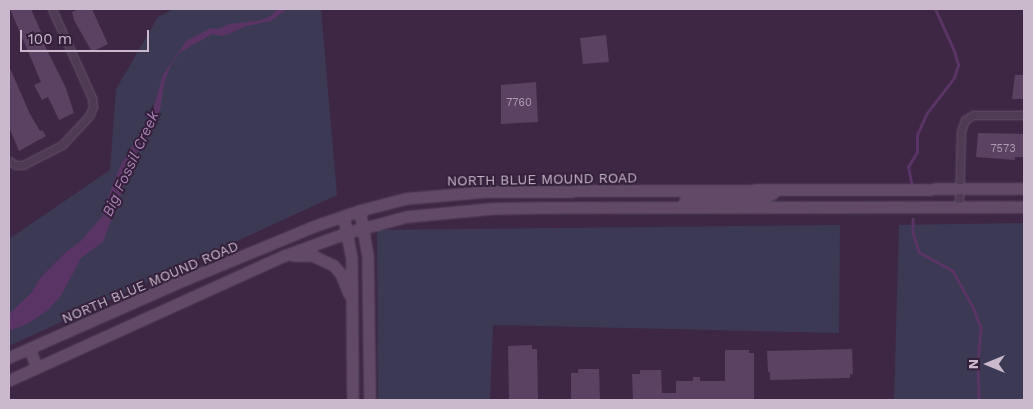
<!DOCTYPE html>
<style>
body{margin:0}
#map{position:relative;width:1033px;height:409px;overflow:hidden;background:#3e2745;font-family:"Work Sans",sans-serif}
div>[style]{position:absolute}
.green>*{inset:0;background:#3c3954}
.water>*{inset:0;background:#593464}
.stream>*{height:2.5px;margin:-1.25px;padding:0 1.25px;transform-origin:1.25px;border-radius:1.25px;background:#593464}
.building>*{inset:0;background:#5b4162}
.roads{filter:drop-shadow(0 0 1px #67546c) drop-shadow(0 0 1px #67546c)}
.street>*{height:7px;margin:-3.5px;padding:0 3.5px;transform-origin:3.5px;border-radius:3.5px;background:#4f3c54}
.secondary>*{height:10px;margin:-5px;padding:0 5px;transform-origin:5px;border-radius:5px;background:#624967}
span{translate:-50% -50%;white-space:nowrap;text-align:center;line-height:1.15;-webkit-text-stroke:4px #34203a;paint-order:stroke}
.number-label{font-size:11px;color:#ae9bb2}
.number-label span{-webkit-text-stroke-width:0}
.street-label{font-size:14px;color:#cab9cd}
.water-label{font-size:15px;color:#aa80b5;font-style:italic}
.frame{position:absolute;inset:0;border:10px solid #cab9cd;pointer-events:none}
.north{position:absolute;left:963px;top:339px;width:50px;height:50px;-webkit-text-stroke:4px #34203a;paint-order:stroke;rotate:270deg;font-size:14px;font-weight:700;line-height:20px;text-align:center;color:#cab9cd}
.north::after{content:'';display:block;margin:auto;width:18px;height:22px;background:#cab9cd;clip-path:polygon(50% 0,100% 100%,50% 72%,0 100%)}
.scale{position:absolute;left:20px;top:30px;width:129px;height:22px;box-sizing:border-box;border:2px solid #cab9cd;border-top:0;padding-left:6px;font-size:15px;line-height:18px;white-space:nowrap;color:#cab9cd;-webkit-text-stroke:4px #34203a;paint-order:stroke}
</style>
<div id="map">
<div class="green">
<div style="clip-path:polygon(174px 9px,321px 9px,337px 195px,9px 346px,9px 239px,110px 170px,116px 89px,158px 17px)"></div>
<div style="clip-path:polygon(1024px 223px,1024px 400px,894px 400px,899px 225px)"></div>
<div style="clip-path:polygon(840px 225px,839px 333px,493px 325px,490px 400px,378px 400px,377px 230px)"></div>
</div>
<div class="water">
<div style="clip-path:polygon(278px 9px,287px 9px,271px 21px,247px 26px,223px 36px,212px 34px,179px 53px,170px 67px,164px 84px,160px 111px,139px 148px,103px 242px,81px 258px,61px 296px,47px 311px,27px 324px,9px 331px,9px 314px,31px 293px,41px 277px,67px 251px,81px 241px,103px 215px,113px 183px,122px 163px,151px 116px,163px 75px,186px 41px,211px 28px,219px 29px,229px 24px,257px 21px,269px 17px)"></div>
</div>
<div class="stream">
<div style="left:912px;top:187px;width:20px;rotate:-101deg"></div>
<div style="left:908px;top:167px;width:17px;rotate:-59deg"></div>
<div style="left:917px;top:152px;width:17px;rotate:-90deg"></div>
<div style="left:917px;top:135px;width:24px;rotate:-66deg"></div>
<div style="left:927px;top:113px;width:44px;rotate:-52.4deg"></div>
<div style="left:954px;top:78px;width:14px;rotate:-73deg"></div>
<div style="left:958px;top:65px;width:15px;rotate:-106deg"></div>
<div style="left:954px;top:51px;width:46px;rotate:-114.3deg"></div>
<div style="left:913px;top:219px;width:14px;rotate:90deg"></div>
<div style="left:913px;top:233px;width:20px;rotate:72deg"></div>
<div style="left:919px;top:252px;width:39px;rotate:29deg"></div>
<div style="left:953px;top:271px;width:41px;rotate:60.9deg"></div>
<div style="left:973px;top:307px;width:22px;rotate:69deg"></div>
<div style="left:981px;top:328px;width:38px;rotate:95deg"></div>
<div style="left:978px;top:366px;width:34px;rotate:88deg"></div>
</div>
<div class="building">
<div style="clip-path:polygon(10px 9px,31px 9px,45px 41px,43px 42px,66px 88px,74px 113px,59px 120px,48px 97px,42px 100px,34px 85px,41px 82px)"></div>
<div style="clip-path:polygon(79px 9px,92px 9px,108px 44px,92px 52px,74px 20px,72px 12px)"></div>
<div style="clip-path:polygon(606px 35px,609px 62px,583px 64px,580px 38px)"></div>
<div style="clip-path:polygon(9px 66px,30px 114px,40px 131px,42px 130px,46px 136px,19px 151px,9px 127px)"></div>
<div style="clip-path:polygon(1015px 75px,1024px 75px,1024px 99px,1012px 99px)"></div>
<div style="clip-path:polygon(536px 82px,538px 122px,501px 124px,501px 85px)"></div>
<div style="clip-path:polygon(978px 133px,1024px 134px,1024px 157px,1015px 157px,1015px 160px,976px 157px)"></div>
<div style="clip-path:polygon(532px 345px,532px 349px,537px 349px,538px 400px,509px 400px,508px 346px)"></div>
<div style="clip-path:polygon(852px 349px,853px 374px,850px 374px,850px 378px,770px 380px,770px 372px,768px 372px,767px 351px)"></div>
<div style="clip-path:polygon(725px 350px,749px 350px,749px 353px,754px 353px,754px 400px,633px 400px,632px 374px,640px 374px,640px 370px,661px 370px,662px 393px,676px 393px,676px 381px,693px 381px,693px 377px,700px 377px,700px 381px,725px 381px)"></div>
<div style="clip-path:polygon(578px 369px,599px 369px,600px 400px,571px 400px,571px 373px,578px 373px)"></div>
</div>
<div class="roads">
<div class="street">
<div style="left:9px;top:161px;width:8px;rotate:30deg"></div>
<div style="left:16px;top:165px;width:7px"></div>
<div style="left:23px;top:165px;width:44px;rotate:-27.1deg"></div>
<div style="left:62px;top:145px;width:40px;rotate:-47deg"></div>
<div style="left:89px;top:116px;width:10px;rotate:-66deg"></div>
<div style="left:93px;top:107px;width:9px;rotate:-96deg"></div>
<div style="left:92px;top:98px;width:98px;rotate:-114.2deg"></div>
<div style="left:959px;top:207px;width:76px;rotate:-88.5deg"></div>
<div style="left:961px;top:131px;width:12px;rotate:-70deg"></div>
<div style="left:965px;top:120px;width:9px;rotate:-32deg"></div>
<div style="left:973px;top:115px;width:51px"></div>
</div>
<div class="secondary">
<div style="left:684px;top:208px;width:6px;rotate:-81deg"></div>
<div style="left:685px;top:202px;width:8px;rotate:-23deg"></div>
<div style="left:692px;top:199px;width:69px;rotate:-0.8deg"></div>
<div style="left:761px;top:198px;width:13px;rotate:-18deg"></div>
<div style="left:360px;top:211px;width:46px;rotate:79.9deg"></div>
<div style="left:368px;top:256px;width:144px;rotate:89.2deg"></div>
<div style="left:344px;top:217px;width:43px;rotate:79.2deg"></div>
<div style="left:352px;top:259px;width:141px;rotate:89.6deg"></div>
<div style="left:294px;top:256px;width:19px"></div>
<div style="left:313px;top:256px;width:23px;rotate:25deg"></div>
<div style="left:334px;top:266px;width:11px;rotate:49deg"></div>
<div style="left:341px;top:274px;width:22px;rotate:68deg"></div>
<div style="left:30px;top:349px;width:20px;rotate:70deg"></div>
<div style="left:9px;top:358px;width:183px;rotate:-23.9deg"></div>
<div style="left:176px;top:284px;width:152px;rotate:-22.5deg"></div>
<div style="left:316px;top:226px;width:46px;rotate:-18.8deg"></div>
<div style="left:360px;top:211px;width:48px;rotate:-14.6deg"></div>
<div style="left:406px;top:199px;width:80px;rotate:-5deg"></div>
<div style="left:486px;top:192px;width:538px;rotate:-0.32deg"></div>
<div style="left:9px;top:381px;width:303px;rotate:-24.4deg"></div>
<div style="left:285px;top:256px;width:67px;rotate:-20.1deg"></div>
<div style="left:348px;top:233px;width:61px;rotate:-15.2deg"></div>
<div style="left:407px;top:217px;width:85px;rotate:-5.4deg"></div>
<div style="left:492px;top:209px;width:48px;rotate:-1.2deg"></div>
<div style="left:540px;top:208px;width:484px;rotate:-0.1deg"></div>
</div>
</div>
<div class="number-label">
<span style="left:519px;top:103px">7760</span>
<span style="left:1003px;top:149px">7573</span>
</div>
<div class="street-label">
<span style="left:542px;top:179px;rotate:-1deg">NORTH BLUE MOUND ROAD</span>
<span style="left:150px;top:282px;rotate:-23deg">NORTH BLUE MOUND ROAD</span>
</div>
<div class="water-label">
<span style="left:131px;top:164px;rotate:-65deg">Big Fossil Creek</span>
</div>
<div class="frame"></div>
<div class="north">N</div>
<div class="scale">100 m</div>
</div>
